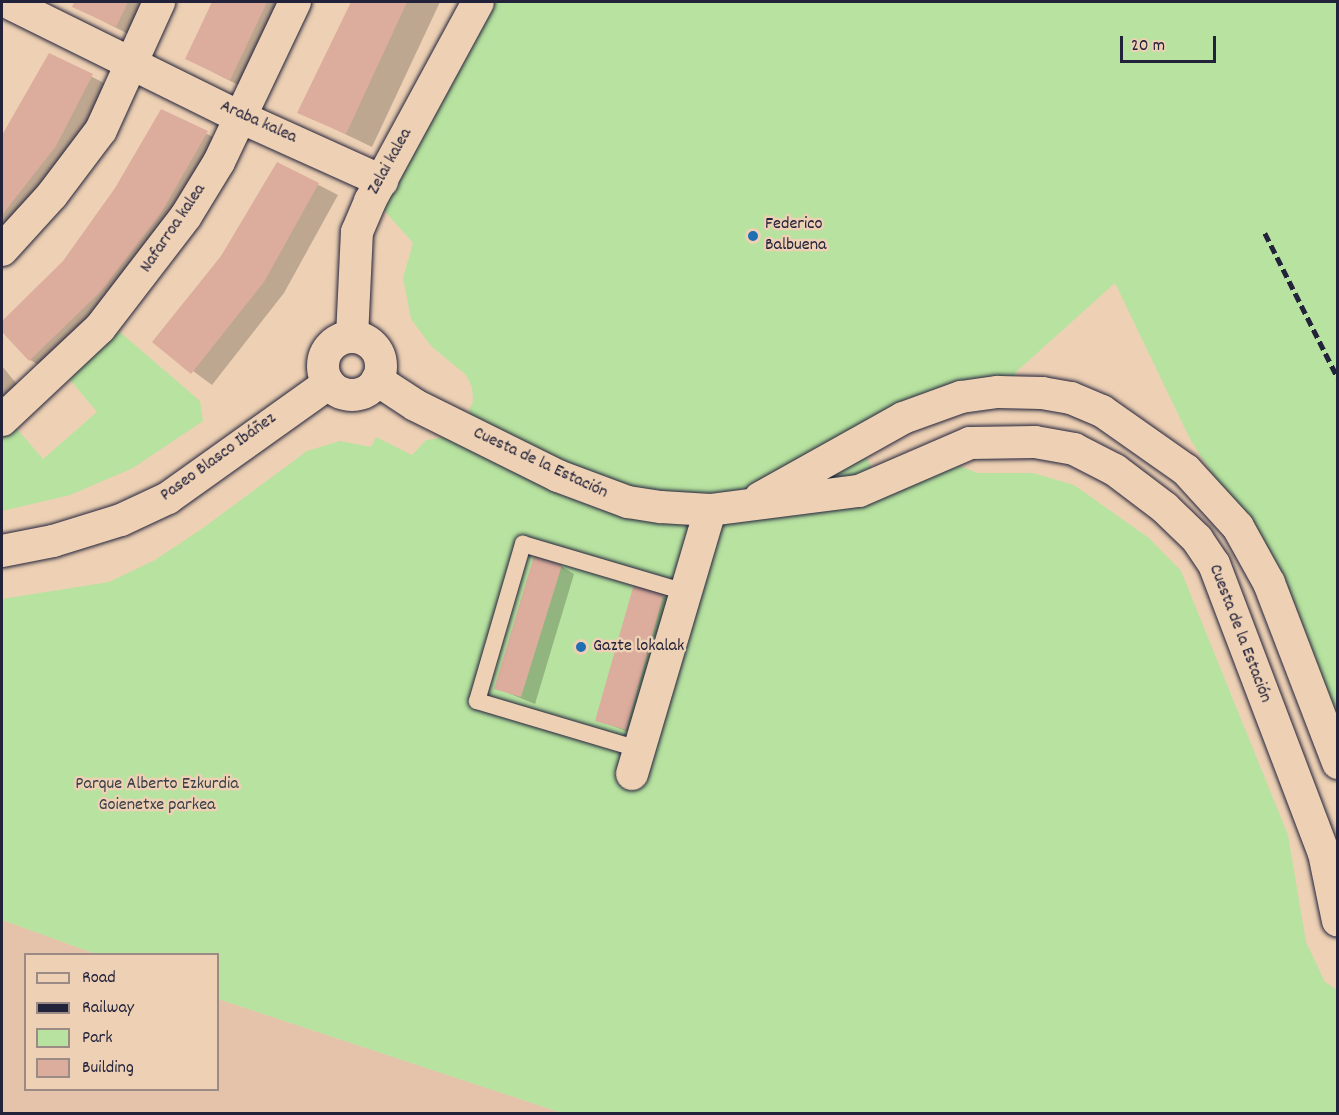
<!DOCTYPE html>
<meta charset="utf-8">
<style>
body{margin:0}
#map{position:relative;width:1339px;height:1115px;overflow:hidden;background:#eed1b4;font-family:Dekko,sans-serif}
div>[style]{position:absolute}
.built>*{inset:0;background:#e5c3ab}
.green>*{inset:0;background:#b7e29f}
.shadow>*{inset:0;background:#0003}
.building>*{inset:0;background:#dcad9d}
.roads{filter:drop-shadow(0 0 2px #22223b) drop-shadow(0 0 2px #22223b)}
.service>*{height:16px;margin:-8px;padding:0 8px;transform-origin:8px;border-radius:8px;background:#eed1b4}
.minor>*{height:32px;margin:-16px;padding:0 16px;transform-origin:16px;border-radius:16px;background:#eed1b4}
.minor>.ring{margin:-16px;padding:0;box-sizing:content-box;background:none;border:32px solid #eed1b4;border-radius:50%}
.rail>*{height:4.5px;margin-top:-2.25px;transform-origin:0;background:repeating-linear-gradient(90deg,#22223b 0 9px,transparent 0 13.5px)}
.dots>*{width:16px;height:16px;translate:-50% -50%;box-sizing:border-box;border:3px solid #eed1b4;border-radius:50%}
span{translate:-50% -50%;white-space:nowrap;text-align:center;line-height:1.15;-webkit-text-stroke:5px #eed1b4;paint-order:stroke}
.street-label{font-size:18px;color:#22223b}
.poi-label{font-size:18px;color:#22223b}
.left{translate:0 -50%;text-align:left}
.park-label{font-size:18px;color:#383f4a}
.frame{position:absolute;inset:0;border:3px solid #22223b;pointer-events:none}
.legend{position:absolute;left:24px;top:953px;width:195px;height:138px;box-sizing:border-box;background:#eed1b4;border:2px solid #9c8b84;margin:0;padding:8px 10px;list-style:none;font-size:18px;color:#22223b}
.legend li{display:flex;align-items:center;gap:12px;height:30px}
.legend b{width:30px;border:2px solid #9c8b84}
.scale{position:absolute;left:1120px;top:36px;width:96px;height:27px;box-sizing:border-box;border:3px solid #22223b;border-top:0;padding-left:8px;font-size:18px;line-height:21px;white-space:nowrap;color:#22223b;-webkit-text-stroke:4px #eed1b4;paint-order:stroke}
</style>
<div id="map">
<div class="built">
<div style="clip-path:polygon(2px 920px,96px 954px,26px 954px,26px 1090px,218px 1090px,218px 999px,562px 1113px,2px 1113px)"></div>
</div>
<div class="green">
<div style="clip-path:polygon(493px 2px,1337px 2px,1337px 717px,1295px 603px,1190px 439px,1115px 283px,1015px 373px,1015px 400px,952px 408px,864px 453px,876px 475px,921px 451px,978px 473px,1033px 473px,1074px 485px,1149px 538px,1181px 571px,1288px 835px,1306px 942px,1325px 982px,1337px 990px,1337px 1113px,562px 1113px,218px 999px,218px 954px,96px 954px,2px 920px,2px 599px,109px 582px,155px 560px,203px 528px,307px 451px,340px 441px,371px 447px,376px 437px,412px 455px,426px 440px,459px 435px,473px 401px,472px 387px,466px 375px,431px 346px,411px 319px,403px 278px,413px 243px,382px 208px)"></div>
<div style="clip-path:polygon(113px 326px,200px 401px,203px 421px,133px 468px,70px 495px,2px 511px,2px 430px,11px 422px,43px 459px,97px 412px,66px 375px)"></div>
</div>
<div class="shadow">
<div style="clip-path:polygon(76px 2px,161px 2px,142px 41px,73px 6px)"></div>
<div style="clip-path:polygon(214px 2px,300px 2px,256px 94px,187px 59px)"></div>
<div style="clip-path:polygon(352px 2px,440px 2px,372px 147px,299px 112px)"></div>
<div style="clip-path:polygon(49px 55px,112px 87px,2px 245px,2px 138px,16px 120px)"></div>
<div style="clip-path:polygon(161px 111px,233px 147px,56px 375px,30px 360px,2px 330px,2px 323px,64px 262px,117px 189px)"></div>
<div style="clip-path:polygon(278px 164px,338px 195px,284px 293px,212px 385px,154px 342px,223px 257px)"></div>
<div style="clip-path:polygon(2px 366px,25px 394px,2px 411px)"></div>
<div style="clip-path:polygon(561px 566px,574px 574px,535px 704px,496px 688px)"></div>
<div style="clip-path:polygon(635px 586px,677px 602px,639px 736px,597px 720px)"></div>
</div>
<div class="building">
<div style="clip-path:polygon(74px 2px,128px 2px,116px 27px,72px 7px)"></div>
<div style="clip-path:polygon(212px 2px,267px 2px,230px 80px,185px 59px)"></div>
<div style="clip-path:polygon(351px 2px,407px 2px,346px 134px,297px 113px)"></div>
<div style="clip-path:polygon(49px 53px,93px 74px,56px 146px,2px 215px,2px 135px)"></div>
<div style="clip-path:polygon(161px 109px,208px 131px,161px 213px,101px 291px,29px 361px,2px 332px,2px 321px,63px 261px,115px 188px)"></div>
<div style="clip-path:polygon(277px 162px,319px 183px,264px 282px,191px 374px,152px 342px,221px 256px)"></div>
<div style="clip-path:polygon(534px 556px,562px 565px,521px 697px,494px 689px)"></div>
<div style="clip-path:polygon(634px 584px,664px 593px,626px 730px,595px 721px)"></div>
</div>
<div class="roads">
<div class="service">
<div style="left:638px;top:749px;width:168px;rotate:-163.4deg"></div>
<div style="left:477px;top:701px;width:164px;rotate:-73.7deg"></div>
<div style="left:523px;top:544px;width:169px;rotate:16.5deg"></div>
</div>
<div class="minor">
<div style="left:11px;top:4px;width:255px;rotate:26.3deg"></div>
<div style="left:240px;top:117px;width:156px;rotate:24.3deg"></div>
<div style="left:2px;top:250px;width:74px;rotate:-47.7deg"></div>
<div style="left:52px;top:195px;width:81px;rotate:-53deg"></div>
<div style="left:101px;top:130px;width:141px;rotate:-65.6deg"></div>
<div class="ring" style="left:323px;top:337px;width:26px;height:26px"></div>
<div style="left:352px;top:337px;width:105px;rotate:-87.3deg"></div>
<div style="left:357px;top:232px;width:34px;rotate:-67deg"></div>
<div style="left:370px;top:201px;width:226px;rotate:-61.5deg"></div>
<div style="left:377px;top:380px;width:45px;rotate:33.3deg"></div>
<div style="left:415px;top:405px;width:160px;rotate:26.4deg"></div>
<div style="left:558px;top:476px;width:75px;rotate:20.4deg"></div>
<div style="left:628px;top:502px;width:33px;rotate:9deg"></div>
<div style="left:661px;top:507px;width:49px;rotate:3.5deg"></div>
<div style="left:710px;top:510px;width:150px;rotate:-7.3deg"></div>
<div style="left:859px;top:491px;width:121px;rotate:-23.4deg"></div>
<div style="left:970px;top:443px;width:65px;rotate:-0.9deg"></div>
<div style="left:1035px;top:442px;width:40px;rotate:10deg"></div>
<div style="left:1074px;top:449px;width:46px;rotate:27.1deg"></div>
<div style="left:1115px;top:470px;width:63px;rotate:37.2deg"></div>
<div style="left:1165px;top:508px;width:45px;rotate:44.1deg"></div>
<div style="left:1197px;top:539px;width:30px;rotate:56deg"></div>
<div style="left:1214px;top:564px;width:309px;rotate:69.2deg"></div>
<div style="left:1324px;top:853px;width:69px;rotate:78.4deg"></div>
<div style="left:2px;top:420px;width:134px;rotate:-43.2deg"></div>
<div style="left:100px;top:328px;width:141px;rotate:-52.5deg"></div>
<div style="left:186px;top:216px;width:63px;rotate:-58.6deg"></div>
<div style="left:219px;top:162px;width:177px;rotate:-64.6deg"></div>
<div style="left:760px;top:498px;width:164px;rotate:-29.2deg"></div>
<div style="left:903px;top:418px;width:62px;rotate:-19.9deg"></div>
<div style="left:961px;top:397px;width:37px;rotate:-8deg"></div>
<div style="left:998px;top:392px;width:44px;rotate:1.3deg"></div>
<div style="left:1042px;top:393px;width:29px;rotate:10deg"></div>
<div style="left:1071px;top:398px;width:34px;rotate:23deg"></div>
<div style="left:1102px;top:411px;width:103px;rotate:35.1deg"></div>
<div style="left:1186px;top:470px;width:77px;rotate:47.6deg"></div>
<div style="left:1238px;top:527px;width:64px;rotate:61deg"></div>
<div style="left:1269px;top:583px;width:193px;rotate:69deg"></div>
<div style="left:2px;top:551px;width:52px;rotate:-11.1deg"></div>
<div style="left:53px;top:541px;width:71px;rotate:-17.2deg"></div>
<div style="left:121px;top:520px;width:52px;rotate:-25.1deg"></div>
<div style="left:168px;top:498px;width:196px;rotate:-35.5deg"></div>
<div style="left:632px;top:774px;width:275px;rotate:-73.5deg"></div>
</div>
</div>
<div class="rail">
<div style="left:1265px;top:233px;width:162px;rotate:63.3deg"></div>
</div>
<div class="dots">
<div style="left:753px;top:236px;background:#1f6fb2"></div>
<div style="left:581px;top:647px;background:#1f6fb2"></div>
</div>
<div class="street-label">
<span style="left:258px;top:123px;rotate:24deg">Araba kalea</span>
<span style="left:391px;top:162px;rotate:-61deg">Zelai kalea</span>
<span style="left:174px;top:229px;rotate:-56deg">Nafarroa kalea</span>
<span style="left:219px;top:458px;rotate:-36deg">Paseo Blasco Ibáñez</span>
<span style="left:540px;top:464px;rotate:25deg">Cuesta de la Estación</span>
<span style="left:1239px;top:634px;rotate:69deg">Cuesta de la Estación</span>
</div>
<div class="poi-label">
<span class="left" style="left:765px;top:236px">Federico<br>Balbuena</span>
<span class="left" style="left:593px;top:647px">Gazte lokalak</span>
</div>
<div class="park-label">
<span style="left:157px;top:796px">Parque Alberto Ezkurdia<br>Goienetxe parkea</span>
</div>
<div class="frame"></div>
<ul class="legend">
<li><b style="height:8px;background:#eed1b4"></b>Road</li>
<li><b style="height:8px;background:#22223b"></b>Railway</li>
<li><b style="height:16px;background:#b7e29f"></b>Park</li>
<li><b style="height:16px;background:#dcad9d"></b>Building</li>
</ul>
<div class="scale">20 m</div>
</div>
